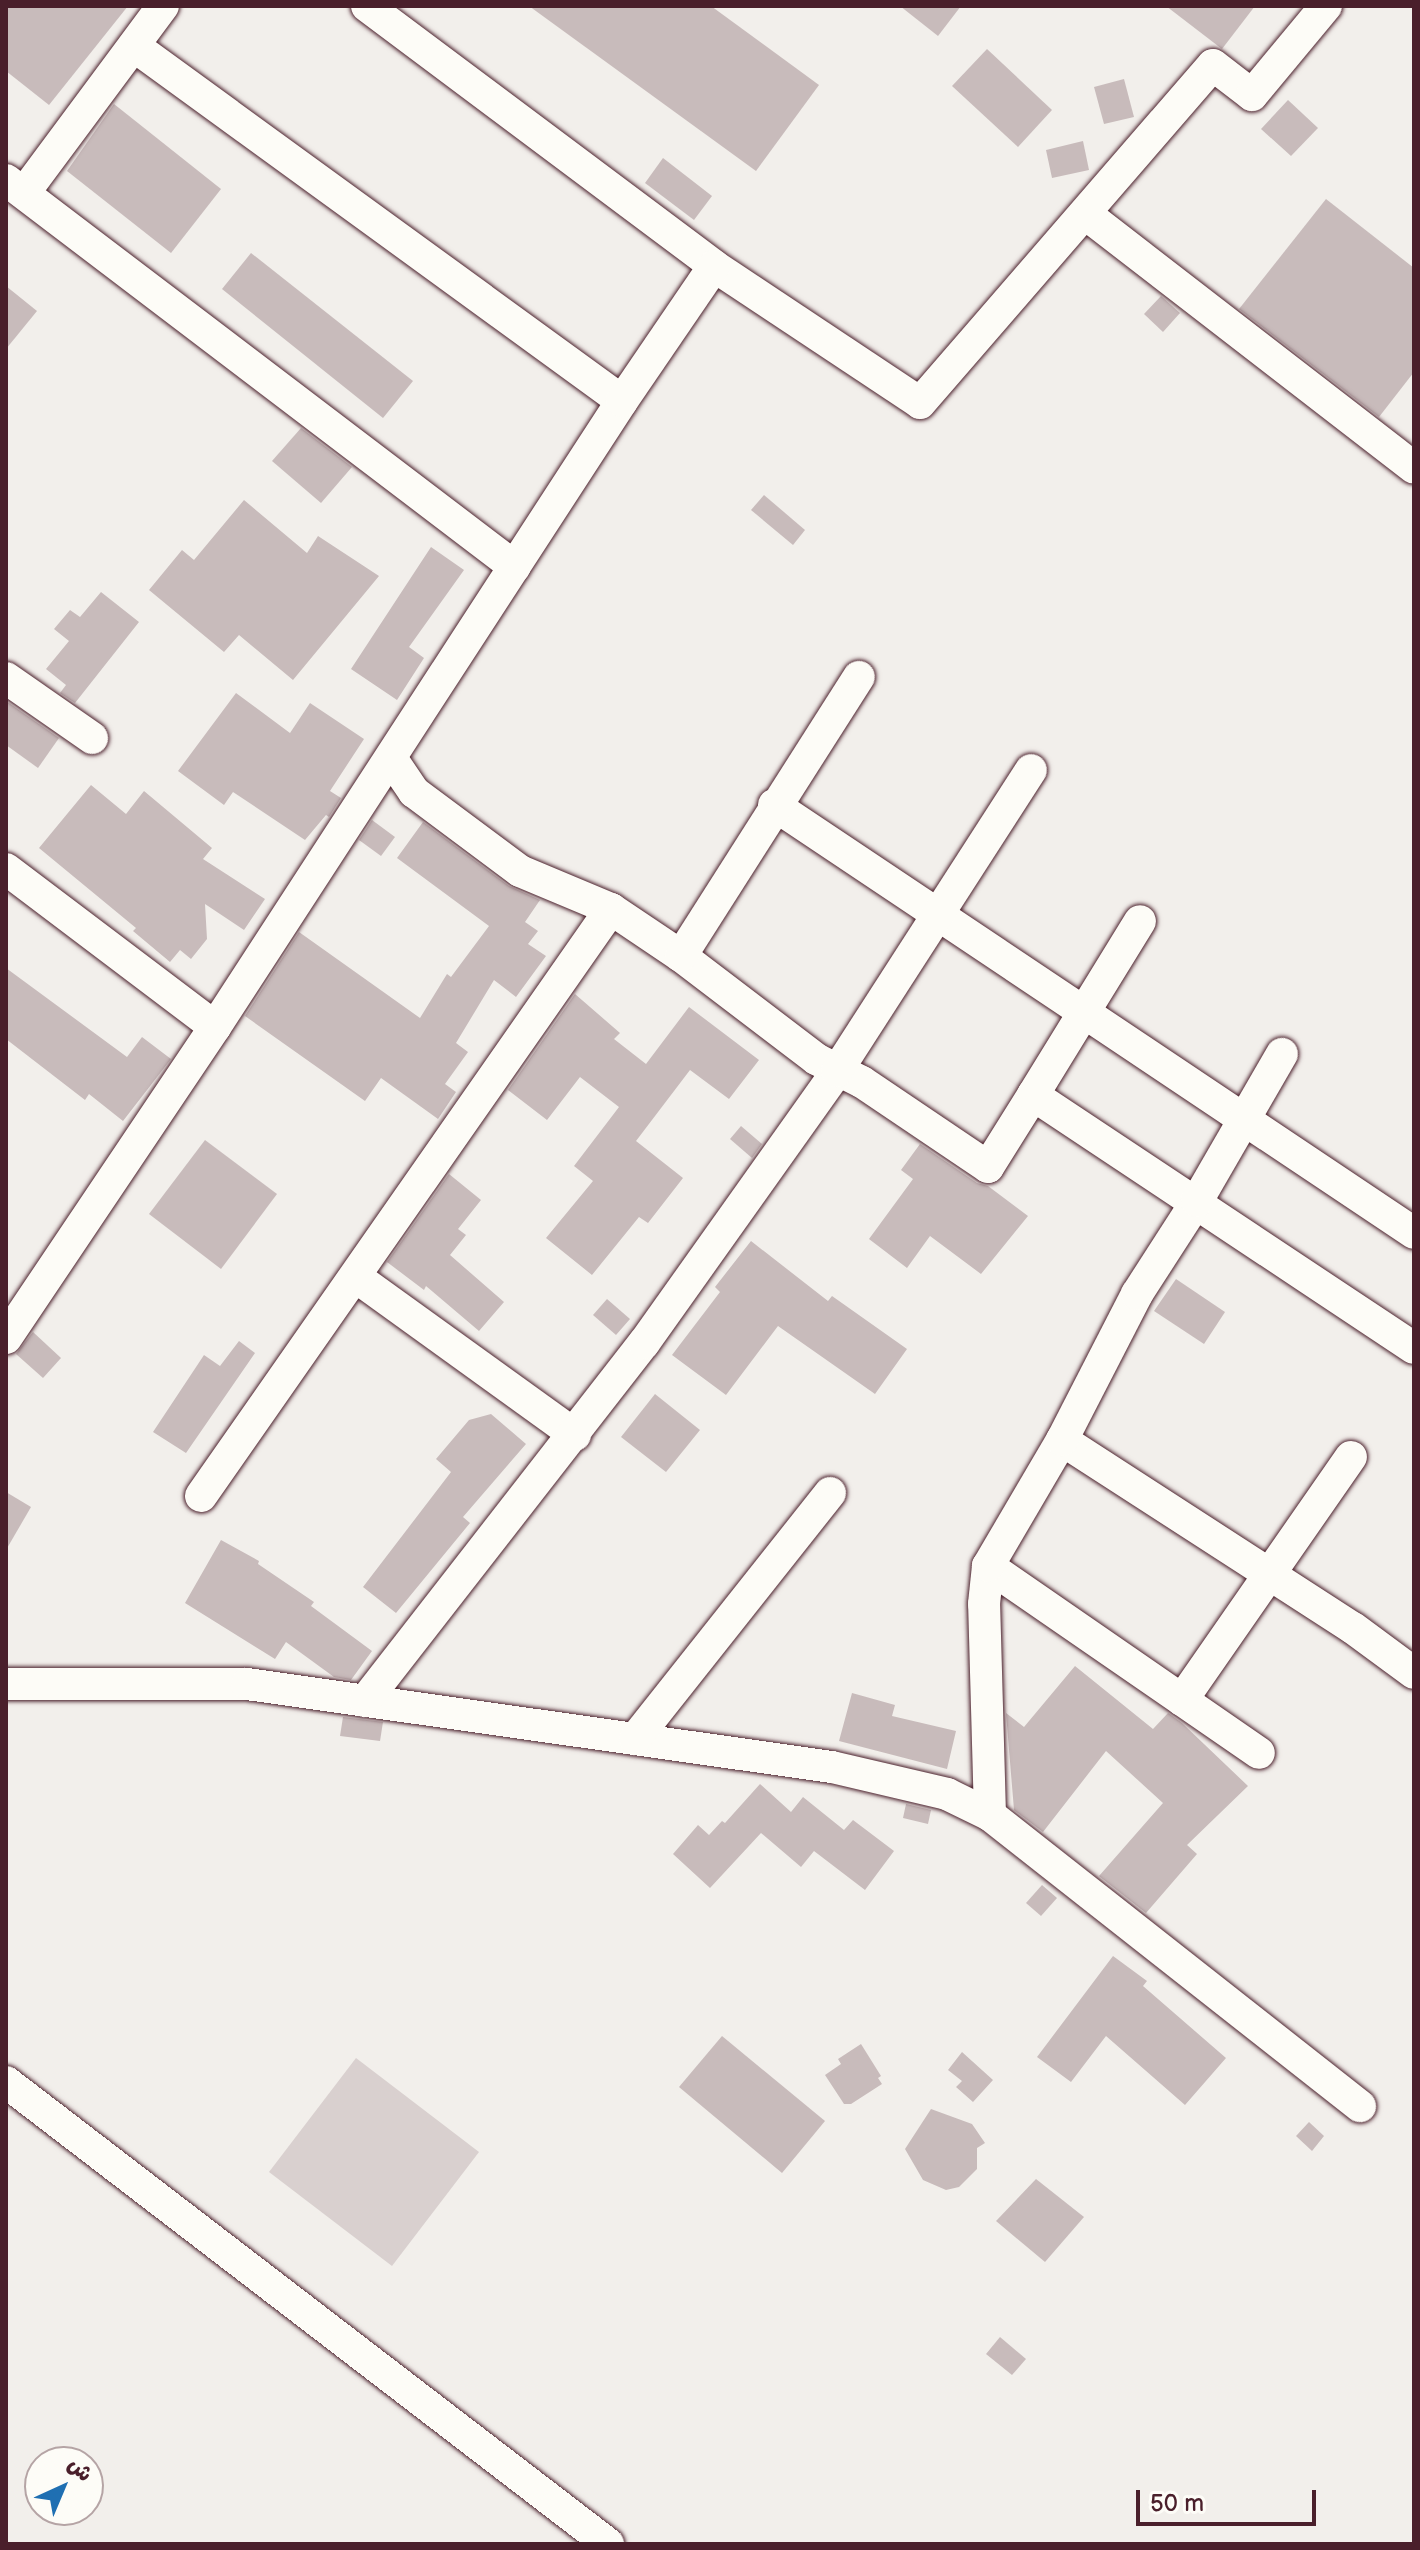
<!DOCTYPE html>
<meta charset="utf-8">
<style>
body{margin:0}
#map{position:relative;width:1420px;height:2550px;overflow:hidden;background:#f2efeb;font-family:"Balsamiq Sans","Playpen Sans Arabic",sans-serif}
div>[style]{position:absolute}
.green>*{inset:0;background:#d9d0cf}
.building>*{inset:0;background:#c8bbbb}
.roads{filter:drop-shadow(0 0 2px #4a1f2b) drop-shadow(0 0 2px #4a1f2b)}
.minor>*{height:32px;margin:-16px;padding:0 16px;transform-origin:16px;border-radius:16px;background:#fdfcf7}
span{translate:-50% -50%;white-space:nowrap;text-align:center;line-height:1.15;-webkit-text-stroke:6px #fdfcf7;paint-order:stroke}
.frame{position:absolute;inset:0;border:8px solid #4a1f2b;pointer-events:none}
.north{position:absolute;left:24px;top:2446px;width:80px;height:80px;box-sizing:border-box;background:#fdfcf7;border:2px solid #b5a4a5;border-radius:50%;rotate:44deg;font-size:22px;font-weight:700;line-height:32px;text-align:center;color:#4a1f2b}
.north::after{content:'';display:block;margin:auto;width:28px;height:36px;background:#1f6fb2;clip-path:polygon(50% 0,100% 100%,50% 72%,0 100%)}
.scale{position:absolute;left:1136px;top:2490px;width:180px;height:36px;box-sizing:border-box;border:4px solid #4a1f2b;border-top:0;padding-left:10px;font-size:24px;line-height:28px;white-space:nowrap;color:#4a1f2b;-webkit-text-stroke:6px #fdfcf7;paint-order:stroke}
</style>
<div id="map">
<div class="green">
<div style="clip-path:polygon(356px 2058px,479px 2152px,392px 2266px,269px 2172px)"></div>
</div>
<div class="building">
<div style="clip-path:polygon(6px 6px,128px 6px,49px 105px,6px 71px)"></div>
<div style="clip-path:polygon(529px 6px,711px 6px,819px 85px,756px 171px)"></div>
<div style="clip-path:polygon(900px 6px,961px 6px,938px 36px)"></div>
<div style="clip-path:polygon(1166px 6px,1255px 6px,1222px 49px)"></div>
<div style="clip-path:polygon(987px 49px,1052px 110px,1018px 147px,952px 86px)"></div>
<div style="clip-path:polygon(1124px 79px,1134px 117px,1104px 124px,1094px 87px)"></div>
<div style="clip-path:polygon(1288px 100px,1318px 128px,1291px 156px,1261px 129px)"></div>
<div style="clip-path:polygon(114px 104px,221px 189px,171px 253px,67px 171px)"></div>
<div style="clip-path:polygon(1083px 141px,1089px 170px,1052px 178px,1046px 150px)"></div>
<div style="clip-path:polygon(663px 158px,712px 196px,694px 220px,645px 183px)"></div>
<div style="clip-path:polygon(1326px 199px,1414px 268px,1414px 372px,1379px 417px,1239px 309px)"></div>
<div style="clip-path:polygon(251px 253px,413px 381px,383px 418px,222px 289px)"></div>
<div style="clip-path:polygon(6px 286px,37px 311px,6px 349px)"></div>
<div style="clip-path:polygon(1161px 296px,1180px 313px,1163px 332px,1144px 314px)"></div>
<div style="clip-path:polygon(301px 428px,352px 467px,321px 503px,272px 461px)"></div>
<div style="clip-path:polygon(764px 495px,805px 530px,793px 545px,751px 510px)"></div>
<div style="clip-path:polygon(244px 500px,307px 553px,318px 536px,379px 576px,293px 680px,239px 635px,224px 652px,149px 590px,182px 550px,194px 560px)"></div>
<div style="clip-path:polygon(431px 547px,464px 570px,409px 647px,424px 658px,397px 700px,351px 669px)"></div>
<div style="clip-path:polygon(101px 592px,139px 622px,75px 703px,60px 693px,66px 685px,46px 669px,69px 641px,54px 629px,70px 610px,80px 617px)"></div>
<div style="clip-path:polygon(236px 693px,290px 733px,310px 703px,364px 739px,330px 791px,341px 798px,329px 817px,326px 815px,305px 840px,233px 792px,224px 805px,178px 771px)"></div>
<div style="clip-path:polygon(6px 701px,59px 738px,38px 768px,6px 745px)"></div>
<div style="clip-path:polygon(91px 785px,126px 814px,144px 791px,212px 848px,203px 859px,265px 899px,244px 930px,205px 904px,207px 939px,191px 959px,180px 950px,170px 962px,133px 931px,136px 928px,39px 848px)"></div>
<div style="clip-path:polygon(372px 820px,395px 837px,381px 856px,359px 840px)"></div>
<div style="clip-path:polygon(423px 822px,509px 886px,540px 900px,525px 922px,538px 931px,528px 944px,546px 956px,516px 997px,494px 980px,456px 1043px,468px 1052px,445px 1084px,456px 1092px,438px 1119px,381px 1078px,365px 1101px,245px 1016px,299px 932px,420px 1018px,447px 974px,451px 977px,489px 926px,397px 858px)"></div>
<div style="clip-path:polygon(6px 968px,127px 1057px,142px 1037px,171px 1059px,123px 1121px,89px 1094px,85px 1100px,6px 1039px)"></div>
<div style="clip-path:polygon(575px 994px,620px 1033px,614px 1039px,646px 1064px,689px 1007px,759px 1060px,729px 1099px,690px 1070px,636px 1141px,683px 1178px,648px 1223px,639px 1217px,592px 1275px,546px 1238px,593px 1181px,574px 1166px,619px 1107px,580px 1077px,547px 1120px,508px 1090px)"></div>
<div style="clip-path:polygon(741px 1126px,762px 1144px,752px 1158px,730px 1139px)"></div>
<div style="clip-path:polygon(205px 1140px,277px 1194px,221px 1269px,149px 1214px)"></div>
<div style="clip-path:polygon(920px 1144px,977px 1183px,988px 1186px,1028px 1216px,981px 1274px,930px 1236px,907px 1268px,869px 1239px,913px 1179px,901px 1170px)"></div>
<div style="clip-path:polygon(449px 1174px,481px 1200px,458px 1229px,466px 1235px,450px 1255px,504px 1302px,479px 1331px,426px 1286px,424px 1290px,387px 1262px)"></div>
<div style="clip-path:polygon(751px 1241px,828px 1301px,832px 1296px,907px 1349px,875px 1394px,778px 1326px,726px 1395px,672px 1355px,720px 1292px,715px 1287px)"></div>
<div style="clip-path:polygon(1176px 1279px,1225px 1312px,1204px 1344px,1154px 1311px)"></div>
<div style="clip-path:polygon(607px 1299px,630px 1319px,616px 1335px,593px 1315px)"></div>
<div style="clip-path:polygon(33px 1332px,61px 1358px,43px 1378px,16px 1354px)"></div>
<div style="clip-path:polygon(239px 1341px,255px 1353px,186px 1453px,153px 1432px,204px 1355px,220px 1366px)"></div>
<div style="clip-path:polygon(655px 1394px,700px 1430px,666px 1472px,621px 1437px)"></div>
<div style="clip-path:polygon(491px 1414px,526px 1444px,463px 1517px,470px 1523px,396px 1613px,363px 1587px,451px 1472px,436px 1459px,469px 1420px)"></div>
<div style="clip-path:polygon(6px 1492px,31px 1507px,6px 1550px)"></div>
<div style="clip-path:polygon(221px 1540px,259px 1561px,258px 1564px,314px 1602px,311px 1606px,372px 1651px,351px 1680px,334px 1677px,286px 1642px,275px 1659px,185px 1603px)"></div>
<div style="clip-path:polygon(1075px 1666px,1153px 1729px,1168px 1713px,1182px 1723px,1248px 1786px,1187px 1845px,1197px 1854px,1146px 1913px,1099px 1876px,1163px 1803px,1106px 1751px,1043px 1832px,1014px 1810px,1006px 1713px,1024px 1727px)"></div>
<div style="clip-path:polygon(852px 1693px,895px 1705px,892px 1716px,956px 1731px,947px 1769px,839px 1741px)"></div>
<div style="clip-path:polygon(343px 1717px,383px 1722px,380px 1741px,340px 1736px)"></div>
<div style="clip-path:polygon(760px 1784px,791px 1812px,803px 1797px,844px 1830px,853px 1820px,894px 1851px,865px 1890px,814px 1851px,801px 1867px,761px 1833px,710px 1888px,673px 1854px,698px 1825px,709px 1835px,722px 1821px,725px 1823px)"></div>
<div style="clip-path:polygon(906px 1804px,931px 1810px,928px 1824px,903px 1818px)"></div>
<div style="clip-path:polygon(1042px 1885px,1057px 1898px,1041px 1916px,1026px 1903px)"></div>
<div style="clip-path:polygon(1113px 1956px,1147px 1981px,1143px 1986px,1226px 2058px,1185px 2105px,1106px 2036px,1071px 2082px,1037px 2057px)"></div>
<div style="clip-path:polygon(722px 2036px,825px 2121px,782px 2173px,679px 2087px)"></div>
<div style="clip-path:polygon(861px 2044px,881px 2076px,878px 2078px,882px 2084px,851px 2104px,844px 2104px,825px 2075px,841px 2064px,838px 2059px)"></div>
<div style="clip-path:polygon(962px 2052px,993px 2080px,973px 2102px,956px 2087px,962px 2081px,948px 2070px)"></div>
<div style="clip-path:polygon(931px 2109px,972px 2124px,985px 2143px,977px 2148px,977px 2169px,959px 2187px,946px 2190px,923px 2180px,905px 2149px)"></div>
<div style="clip-path:polygon(1309px 2122px,1324px 2136px,1312px 2151px,1296px 2136px)"></div>
<div style="clip-path:polygon(1036px 2179px,1084px 2217px,1045px 2262px,996px 2221px)"></div>
<div style="clip-path:polygon(1000px 2337px,1026px 2359px,1012px 2375px,986px 2354px)"></div>
</div>
<div class="roads">
<div class="minor">
<div style="left:367px;top:6px;width:434px;rotate:36.8deg"></div>
<div style="left:714px;top:266px;width:247px;rotate:33.6deg"></div>
<div style="left:920px;top:403px;width:447px;rotate:-49.1deg"></div>
<div style="left:1213px;top:65px;width:49px;rotate:37.6deg"></div>
<div style="left:1252px;top:95px;width:116px;rotate:-50.3deg"></div>
<div style="left:134px;top:46px;width:603px;rotate:36.03deg"></div>
<div style="left:6px;top:180px;width:639px;rotate:37.25deg"></div>
<div style="left:24px;top:193px;width:233px;rotate:-53.4deg"></div>
<div style="left:1087px;top:215px;width:413px;rotate:37.7deg"></div>
<div style="left:6px;top:678px;width:105px;rotate:34.9deg"></div>
<div style="left:391px;top:758px;width:41px;rotate:55.9deg"></div>
<div style="left:414px;top:792px;width:132px;rotate:36.7deg"></div>
<div style="left:520px;top:871px;width:99px;rotate:22.7deg"></div>
<div style="left:611px;top:909px;width:84px;rotate:33.9deg"></div>
<div style="left:681px;top:956px;width:170px;rotate:37.3deg"></div>
<div style="left:816px;top:1059px;width:51px;rotate:26.6deg"></div>
<div style="left:862px;top:1082px;width:152px;rotate:34deg"></div>
<div style="left:988px;top:1167px;width:85px;rotate:-58deg"></div>
<div style="left:1033px;top:1095px;width:457px;rotate:33.6deg"></div>
<div style="left:774px;top:805px;width:770px;rotate:33.77deg"></div>
<div style="left:6px;top:869px;width:262px;rotate:37.1deg"></div>
<div style="left:681px;top:956px;width:331px;rotate:-57.5deg"></div>
<div style="left:1033px;top:1095px;width:204px;rotate:-58.4deg"></div>
<div style="left:356px;top:1277px;width:270px;rotate:35.8deg"></div>
<div style="left:6px;top:1338px;width:375px;rotate:-56.1deg"></div>
<div style="left:215px;top:1027px;width:747px;rotate:-56.97deg"></div>
<div style="left:622px;top:401px;width:163px;rotate:-55.7deg"></div>
<div style="left:1062px;top:1440px;width:346px;rotate:32.9deg"></div>
<div style="left:1353px;top:1628px;width:76px;rotate:36.4deg"></div>
<div style="left:201px;top:1496px;width:716px;rotate:-55.07deg"></div>
<div style="left:988px;top:1566px;width:329px;rotate:34.6deg"></div>
<div style="left:6px;top:1684px;width:241px"></div>
<div style="left:247px;top:1684px;width:591px;rotate:8.08deg"></div>
<div style="left:832px;top:1767px;width:118px;rotate:13.2deg"></div>
<div style="left:947px;top:1794px;width:48px;rotate:26deg"></div>
<div style="left:990px;top:1815px;width:471px;rotate:38.2deg"></div>
<div style="left:1182px;top:1700px;width:296px;rotate:-55.2deg"></div>
<div style="left:365px;top:1701px;width:454px;rotate:-52.1deg"></div>
<div style="left:644px;top:1343px;width:334px;rotate:-54.6deg"></div>
<div style="left:837px;top:1071px;width:358px;rotate:-57.2deg"></div>
<div style="left:635px;top:1739px;width:314px;rotate:-51.6deg"></div>
<div style="left:990px;top:1815px;width:211px;rotate:-91.6deg"></div>
<div style="left:984px;top:1604px;width:38px;rotate:-84deg"></div>
<div style="left:988px;top:1566px;width:146px;rotate:-59.6deg"></div>
<div style="left:1062px;top:1440px;width:164px;rotate:-62.8deg"></div>
<div style="left:1137px;top:1294px;width:111px;rotate:-57.2deg"></div>
<div style="left:1197px;top:1201px;width:170px;rotate:-60deg"></div>
<div style="left:6px;top:2082px;width:759px;rotate:37.5deg"></div>
</div>
</div>
<div class="frame"></div>
<div class="north">ش</div>
<div class="scale">50 m</div>
</div>
